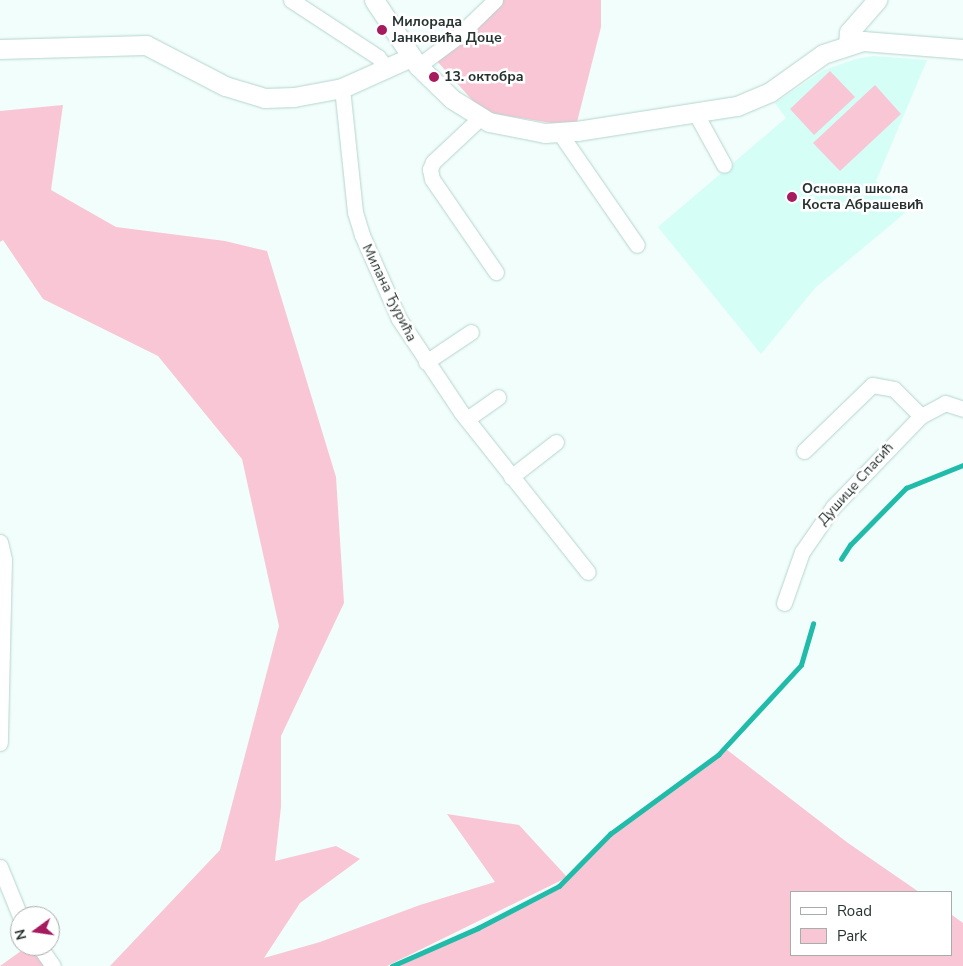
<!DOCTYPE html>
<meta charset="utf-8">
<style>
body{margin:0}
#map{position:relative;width:963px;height:966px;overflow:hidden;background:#f1fefb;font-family:"Nunito Sans",sans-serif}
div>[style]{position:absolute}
.built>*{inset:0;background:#d4fef6}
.green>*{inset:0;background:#f8c6d5}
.stream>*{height:4.5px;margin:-2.25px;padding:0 2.25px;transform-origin:2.25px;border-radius:2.25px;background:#20bba9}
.roads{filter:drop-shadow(0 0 1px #b5d4ce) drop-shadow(0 0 1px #b5d4ce)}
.minor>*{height:15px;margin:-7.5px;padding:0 7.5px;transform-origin:7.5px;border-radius:7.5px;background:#fff}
.tertiary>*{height:19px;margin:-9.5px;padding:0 9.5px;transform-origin:9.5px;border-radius:9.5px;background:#fff}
.dots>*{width:14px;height:14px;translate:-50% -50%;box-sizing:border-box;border:2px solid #fff;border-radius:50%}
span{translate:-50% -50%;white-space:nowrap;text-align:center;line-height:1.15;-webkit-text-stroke:5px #fff;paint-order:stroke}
.poi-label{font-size:14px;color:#263330;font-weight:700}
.left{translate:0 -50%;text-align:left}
.street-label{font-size:14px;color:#263330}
.legend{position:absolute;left:790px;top:891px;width:162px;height:65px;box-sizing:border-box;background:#fff;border:1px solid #a8adac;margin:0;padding:6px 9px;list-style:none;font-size:15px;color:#263330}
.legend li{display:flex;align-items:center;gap:10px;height:25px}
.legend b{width:25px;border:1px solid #a8adac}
.north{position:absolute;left:10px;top:906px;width:50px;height:50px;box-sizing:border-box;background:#fff;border:1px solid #a8adac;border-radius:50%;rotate:256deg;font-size:14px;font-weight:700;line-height:20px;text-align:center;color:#263330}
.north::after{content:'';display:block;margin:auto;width:18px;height:22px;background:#a61a5e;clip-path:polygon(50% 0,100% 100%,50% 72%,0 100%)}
</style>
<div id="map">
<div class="built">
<div style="clip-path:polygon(873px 56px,927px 60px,876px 181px,905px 213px,815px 288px,761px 354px,658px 227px,786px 118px,775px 103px,824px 70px,856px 59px)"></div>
</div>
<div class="green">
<div style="clip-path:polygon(499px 0,601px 0,601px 27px,577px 122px,551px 123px,483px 112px,436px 60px)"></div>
<div style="clip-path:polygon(830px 71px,855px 97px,814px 135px,790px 109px)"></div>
<div style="clip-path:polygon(875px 85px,901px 114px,840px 171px,813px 143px)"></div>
<div style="clip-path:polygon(63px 105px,51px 190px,116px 227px,225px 241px,267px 251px,336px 477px,344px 603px,281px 736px,281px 807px,275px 861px,336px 846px,360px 859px,300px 903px,264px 958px,320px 942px,420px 905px,495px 882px,447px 814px,519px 825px,567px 877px,610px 834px,726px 749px,848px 843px,919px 892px,792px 892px,792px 955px,952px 955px,952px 915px,963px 923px,963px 966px,399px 966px,551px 893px,566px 878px,387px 966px,110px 966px,220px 850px,279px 626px,242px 459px,158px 356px,43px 299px,3px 240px,0 242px,0 111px)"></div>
<div style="clip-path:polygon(28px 946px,39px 946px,54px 966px,0 966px)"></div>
</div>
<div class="stream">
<div style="left:841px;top:559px;width:17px;rotate:-57deg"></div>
<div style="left:850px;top:545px;width:80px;rotate:-45.5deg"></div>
<div style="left:906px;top:488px;width:61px;rotate:-22deg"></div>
<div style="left:392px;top:966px;width:94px;rotate:-23.8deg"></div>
<div style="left:478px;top:928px;width:91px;rotate:-27.4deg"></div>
<div style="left:559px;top:886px;width:73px;rotate:-45.6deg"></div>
<div style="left:610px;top:834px;width:134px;rotate:-36.2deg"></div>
<div style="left:718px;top:755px;width:122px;rotate:-47.3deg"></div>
<div style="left:801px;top:665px;width:43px;rotate:-73.7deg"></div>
</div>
<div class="roads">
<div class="minor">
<div style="left:291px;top:0;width:104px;rotate:33.2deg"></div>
<div style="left:378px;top:57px;width:15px;rotate:53deg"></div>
<div style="left:418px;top:66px;width:49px;rotate:-36.6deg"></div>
<div style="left:457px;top:37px;width:53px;rotate:-44.2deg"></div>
<div style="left:342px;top:88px;width:125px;rotate:84deg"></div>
<div style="left:355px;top:212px;width:24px;rotate:73deg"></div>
<div style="left:362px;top:235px;width:92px;rotate:66.2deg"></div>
<div style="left:399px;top:319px;width:112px;rotate:56.3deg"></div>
<div style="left:461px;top:412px;width:204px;rotate:51.6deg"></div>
<div style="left:696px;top:114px;width:58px;rotate:61.2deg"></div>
<div style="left:480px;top:118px;width:64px;rotate:136.9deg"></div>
<div style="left:433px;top:162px;width:8px;rotate:113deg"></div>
<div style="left:430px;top:169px;width:10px;rotate:79deg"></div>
<div style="left:432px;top:179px;width:113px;rotate:55.5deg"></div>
<div style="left:559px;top:132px;width:137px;rotate:55.4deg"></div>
<div style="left:426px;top:362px;width:54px;rotate:-33.7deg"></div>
<div style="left:467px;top:419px;width:38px;rotate:-35deg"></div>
<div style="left:804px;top:451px;width:95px;rotate:-44.1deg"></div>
<div style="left:872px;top:385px;width:22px;rotate:10deg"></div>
<div style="left:894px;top:389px;width:38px;rotate:45deg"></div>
<div style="left:511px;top:477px;width:57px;rotate:-37.9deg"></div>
<div style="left:0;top:542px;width:18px;rotate:77deg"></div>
<div style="left:4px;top:560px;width:183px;rotate:91.3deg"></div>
<div style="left:784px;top:603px;width:54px;rotate:-70.6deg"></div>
<div style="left:802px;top:552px;width:55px;rotate:-55.4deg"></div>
<div style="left:833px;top:507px;width:127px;rotate:-46deg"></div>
<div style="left:921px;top:416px;width:27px;rotate:-28deg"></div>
<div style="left:945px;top:403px;width:19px;rotate:18deg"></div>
<div style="left:0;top:867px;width:53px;rotate:67.8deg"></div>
<div style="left:39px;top:946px;width:24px;rotate:55deg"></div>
</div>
<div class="tertiary">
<div style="left:374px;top:0;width:79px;rotate:56.3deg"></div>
<div style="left:418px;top:66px;width:47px;rotate:44.1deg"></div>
<div style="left:452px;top:99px;width:44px;rotate:31.9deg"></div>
<div style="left:489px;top:122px;width:57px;rotate:11.1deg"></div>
<div style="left:545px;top:133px;width:32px;rotate:-4deg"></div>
<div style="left:577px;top:131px;width:162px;rotate:-8.9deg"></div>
<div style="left:737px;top:106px;width:36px;rotate:-23deg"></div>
<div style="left:770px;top:92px;width:65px;rotate:-35.6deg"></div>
<div style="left:823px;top:54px;width:42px;rotate:-18deg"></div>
<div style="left:863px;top:41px;width:100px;rotate:4.6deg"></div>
<div style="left:848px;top:44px;width:12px;rotate:-85deg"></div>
<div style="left:849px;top:32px;width:43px;rotate:-48.8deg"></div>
<div style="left:0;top:49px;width:146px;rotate:-1.6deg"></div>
<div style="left:146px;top:45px;width:89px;rotate:27.4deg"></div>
<div style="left:225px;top:86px;width:42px;rotate:16.7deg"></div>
<div style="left:265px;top:98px;width:29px;rotate:-2deg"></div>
<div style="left:294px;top:97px;width:49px;rotate:-10.6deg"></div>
<div style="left:342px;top:88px;width:76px;rotate:-24.2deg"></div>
</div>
</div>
<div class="dots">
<div style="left:382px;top:30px;background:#a61a5e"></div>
<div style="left:434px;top:77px;background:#a61a5e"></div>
<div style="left:792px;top:197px;background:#a61a5e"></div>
</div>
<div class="poi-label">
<span class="left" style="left:392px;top:30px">Милорада<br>Јанковића Доце</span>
<span class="left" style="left:444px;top:77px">13. октобра</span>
<span class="left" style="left:802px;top:197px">Основна школа<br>Коста Абрашевић</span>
</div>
<div class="street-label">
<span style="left:389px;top:293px;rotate:64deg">Милана Ђурића</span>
<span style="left:856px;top:484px;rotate:-48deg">Душице Спасић</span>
</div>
<ul class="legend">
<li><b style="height:6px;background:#fff"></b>Road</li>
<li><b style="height:14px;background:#f8c6d5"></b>Park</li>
</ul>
<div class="north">N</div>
</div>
